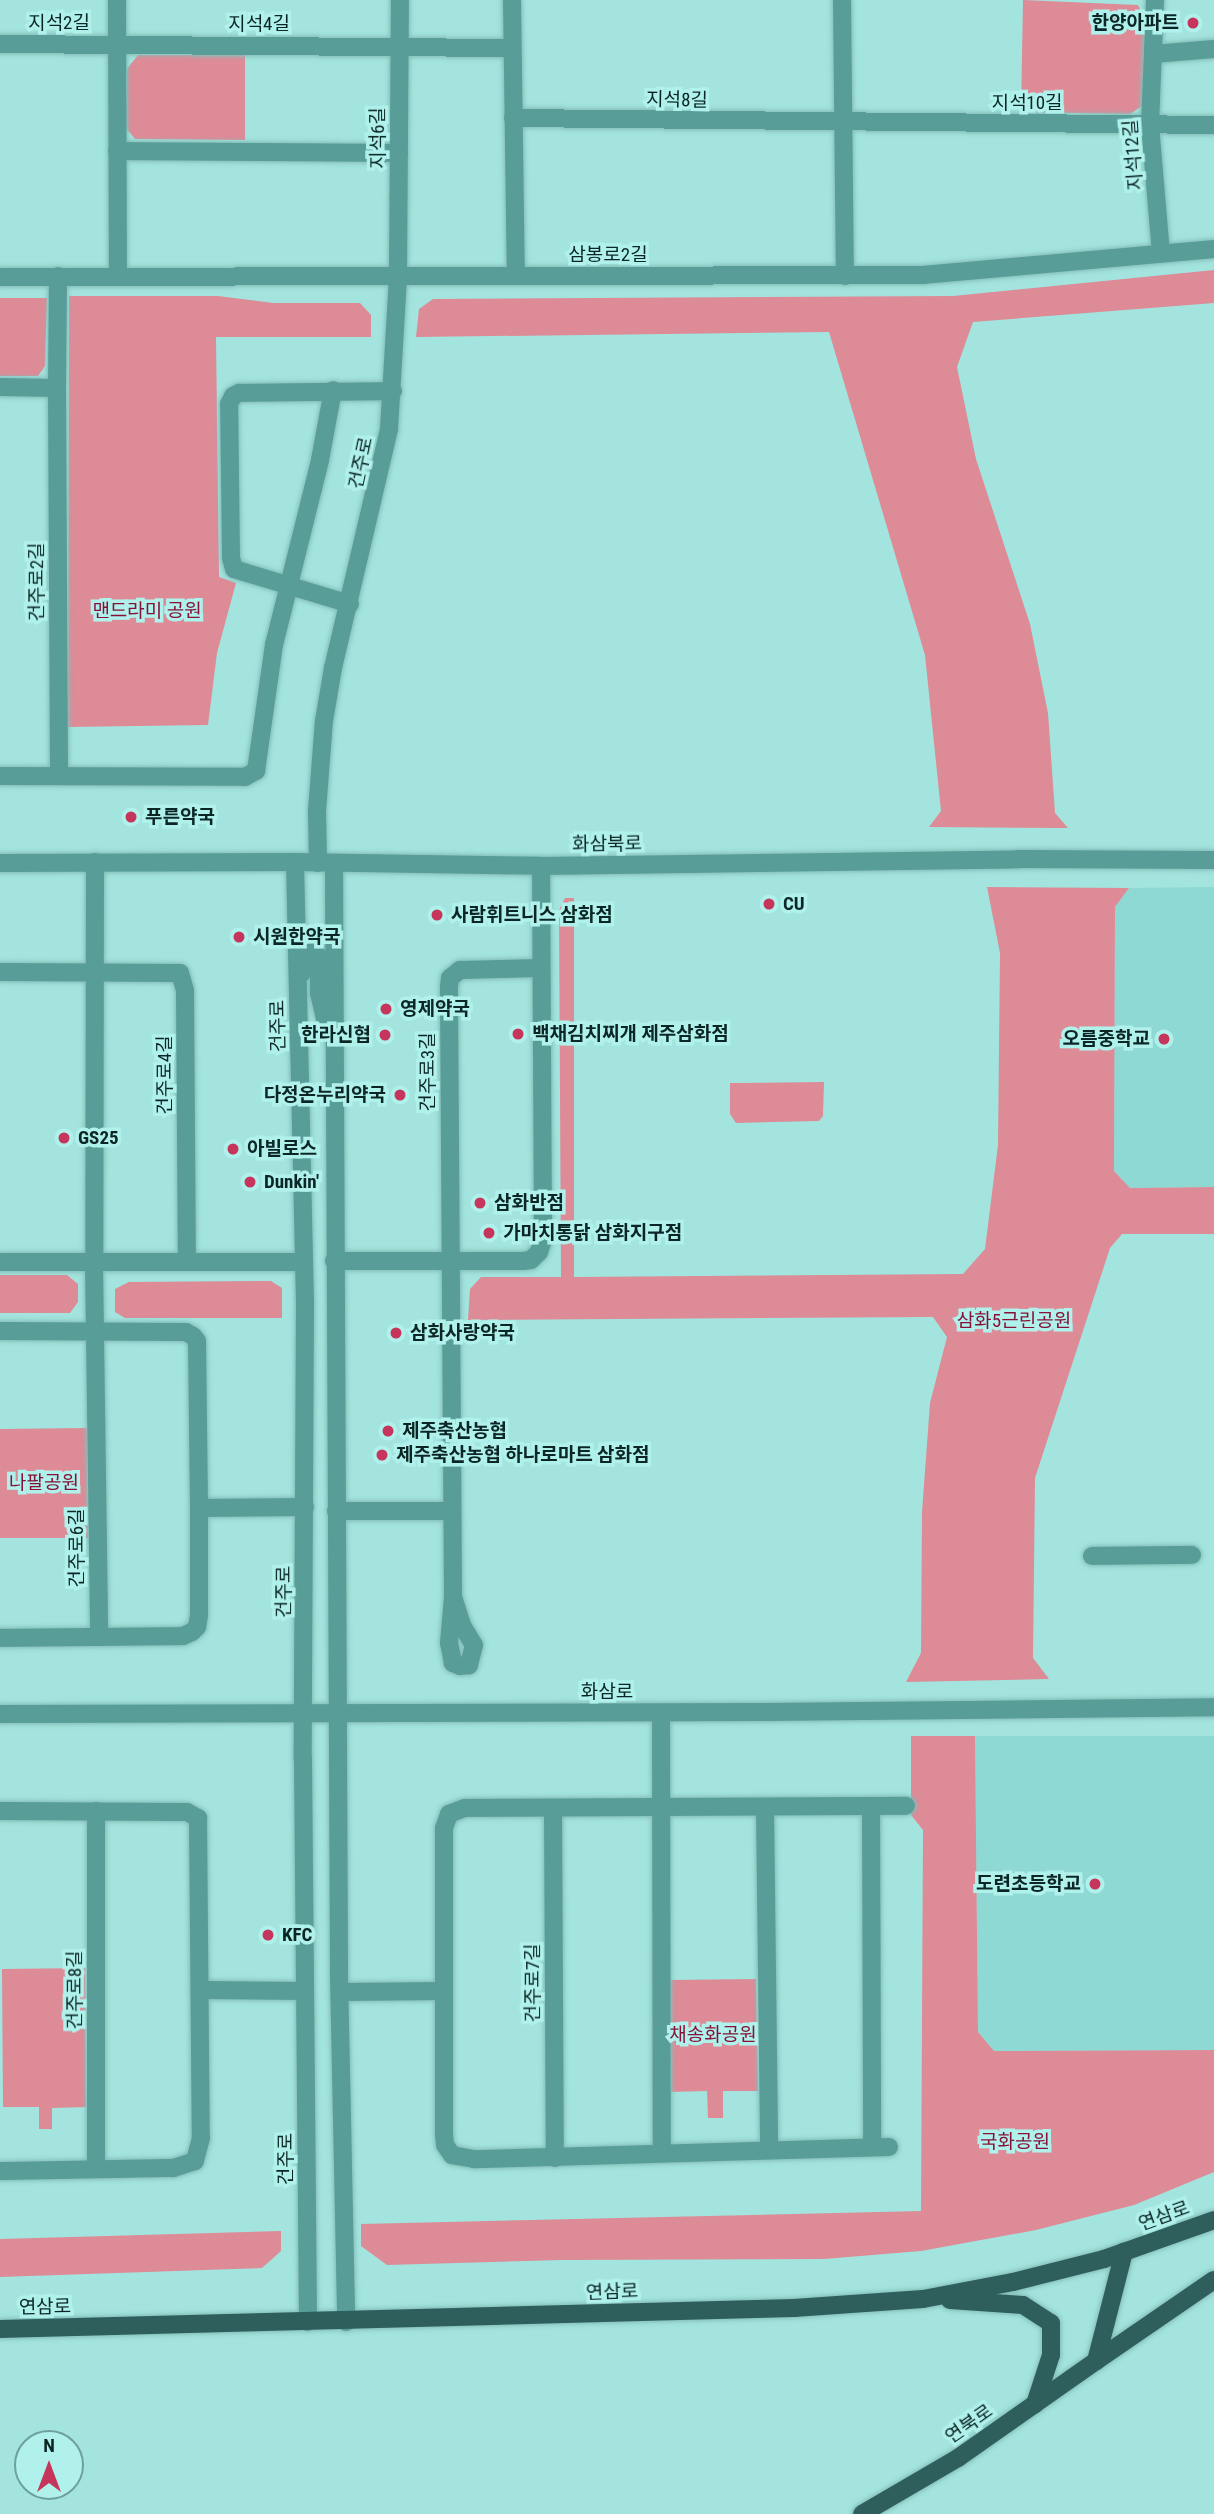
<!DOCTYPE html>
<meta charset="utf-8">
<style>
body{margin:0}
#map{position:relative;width:1214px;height:2514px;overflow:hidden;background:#a3e4de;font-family:"Roboto Condensed","Noto Sans KR",sans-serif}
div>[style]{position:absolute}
.built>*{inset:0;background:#8fd9d4}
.green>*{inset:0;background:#dd8b97}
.roads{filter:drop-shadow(0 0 2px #85beb9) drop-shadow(0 0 2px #85beb9)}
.minor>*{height:18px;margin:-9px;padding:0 9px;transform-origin:9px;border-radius:9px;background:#589d98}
.major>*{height:18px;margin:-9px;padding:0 9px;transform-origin:9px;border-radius:9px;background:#2e5f5c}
.dots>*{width:19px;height:19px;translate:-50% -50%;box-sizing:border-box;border:4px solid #b0f1ec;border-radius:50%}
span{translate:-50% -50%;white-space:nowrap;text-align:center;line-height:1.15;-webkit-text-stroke:7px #b0f1ec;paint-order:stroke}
.street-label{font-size:19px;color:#0b2624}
.poi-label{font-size:19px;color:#0b2624;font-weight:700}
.right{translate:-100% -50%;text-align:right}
.left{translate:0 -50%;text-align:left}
.park-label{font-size:19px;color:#871237}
.north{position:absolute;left:14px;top:2430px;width:70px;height:70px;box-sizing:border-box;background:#b0f1ec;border:2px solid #6ea09c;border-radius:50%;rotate:0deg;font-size:19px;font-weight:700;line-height:28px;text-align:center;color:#0b2624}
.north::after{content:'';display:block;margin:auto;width:24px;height:32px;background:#c6365c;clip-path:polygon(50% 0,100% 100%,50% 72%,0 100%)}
</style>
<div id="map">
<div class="built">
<div style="clip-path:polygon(1214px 887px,1214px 1187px,1130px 1188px,1114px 1171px,1115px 907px,1129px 888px)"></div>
<div style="clip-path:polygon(975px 1736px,1214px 1736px,1214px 2050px,994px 2051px,978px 2032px)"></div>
</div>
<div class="green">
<div style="clip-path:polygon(1023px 0,1138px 5px,1145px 20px,1142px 106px,1130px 114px,1021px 112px)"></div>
<div style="clip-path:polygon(138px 55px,245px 55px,245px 140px,135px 139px,126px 128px,127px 69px)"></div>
<div style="clip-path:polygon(1214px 270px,1214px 303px,973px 322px,957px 367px,976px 459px,1030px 624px,1048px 713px,1055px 813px,1068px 828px,929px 827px,941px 811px,925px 655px,829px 332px,416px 337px,419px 309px,433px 299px,953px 296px)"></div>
<div style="clip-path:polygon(69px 296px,218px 296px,273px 303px,360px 303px,371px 315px,371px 337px,216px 337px,219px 577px,236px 583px,217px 653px,208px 725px,68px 727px)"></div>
<div style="clip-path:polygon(0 298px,47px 298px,45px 366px,38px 376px,0 376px)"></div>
<div style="clip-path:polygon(987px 887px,1129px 888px,1115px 907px,1114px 1171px,1130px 1188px,1214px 1187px,1214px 1234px,1122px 1234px,1110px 1248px,1035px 1478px,1033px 1658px,1049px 1679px,906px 1682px,921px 1653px,922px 1512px,930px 1403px,947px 1337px,933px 1317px,468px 1320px,470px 1289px,481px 1277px,561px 1277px,559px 910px,565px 898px,574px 898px,574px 1277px,963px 1274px,985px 1249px,998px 1145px,1000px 953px)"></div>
<div style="clip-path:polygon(824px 1082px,823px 1116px,819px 1121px,736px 1123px,730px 1114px,730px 1083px)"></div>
<div style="clip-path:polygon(0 1275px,67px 1275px,78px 1284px,78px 1302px,70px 1313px,0 1313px)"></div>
<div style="clip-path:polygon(271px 1281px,282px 1288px,282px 1318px,125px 1318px,115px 1312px,115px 1289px,129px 1282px)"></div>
<div style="clip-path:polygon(87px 1428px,88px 1538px,0 1538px,0 1429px)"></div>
<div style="clip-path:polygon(911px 1736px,975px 1736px,978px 2032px,994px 2051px,1214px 2050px,1214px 2172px,1134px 2205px,1036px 2230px,921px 2251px,824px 2259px,560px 2260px,387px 2265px,361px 2246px,361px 2224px,921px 2211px,923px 1830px,911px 1815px)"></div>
<div style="clip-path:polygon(85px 1968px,86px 2107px,52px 2108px,52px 2129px,39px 2129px,39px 2107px,3px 2107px,2px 1969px)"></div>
<div style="clip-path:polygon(756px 1979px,758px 2091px,723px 2091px,723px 2118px,708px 2118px,707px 2091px,671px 2092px,669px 1980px)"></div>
<div style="clip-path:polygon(281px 2231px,281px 2251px,262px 2268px,0 2277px,0 2239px)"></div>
</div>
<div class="roads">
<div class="minor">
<div style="left:117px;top:0;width:276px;rotate:89.8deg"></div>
<div style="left:512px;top:0;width:276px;rotate:89.2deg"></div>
<div style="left:842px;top:0;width:276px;rotate:89.4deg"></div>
<div style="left:1155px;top:0;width:125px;rotate:92.3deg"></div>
<div style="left:1150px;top:125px;width:129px;rotate:85.1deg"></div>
<div style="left:0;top:44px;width:512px;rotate:0.45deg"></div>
<div style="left:1153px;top:54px;width:61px;rotate:-4.7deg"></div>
<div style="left:513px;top:118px;width:701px;rotate:0.57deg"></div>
<div style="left:117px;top:151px;width:282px;rotate:0.4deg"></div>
<div style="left:0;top:277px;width:923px;rotate:-0.12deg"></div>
<div style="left:923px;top:275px;width:292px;rotate:-5.1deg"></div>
<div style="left:0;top:387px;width:57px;rotate:1deg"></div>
<div style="left:57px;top:388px;width:112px;rotate:-89.5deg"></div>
<div style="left:57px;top:388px;width:388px;rotate:89.7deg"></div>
<div style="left:350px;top:604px;width:121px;rotate:-163.2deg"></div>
<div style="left:234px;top:569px;width:11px;rotate:-105deg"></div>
<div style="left:231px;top:558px;width:154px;rotate:-90.7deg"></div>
<div style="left:229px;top:404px;width:9px;rotate:-63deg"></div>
<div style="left:233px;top:396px;width:7px;rotate:-27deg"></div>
<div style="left:239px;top:393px;width:154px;rotate:-0.7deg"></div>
<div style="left:0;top:776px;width:245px;rotate:0.2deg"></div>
<div style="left:245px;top:777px;width:13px;rotate:-29deg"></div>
<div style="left:256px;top:771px;width:127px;rotate:-81.9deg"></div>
<div style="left:274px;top:645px;width:191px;rotate:-76deg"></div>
<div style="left:320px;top:460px;width:71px;rotate:-79.5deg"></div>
<div style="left:95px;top:862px;width:401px;rotate:90.1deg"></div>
<div style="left:94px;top:1263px;width:374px;rotate:89.2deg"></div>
<div style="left:295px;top:862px;width:442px;rotate:88.7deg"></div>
<div style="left:305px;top:1304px;width:455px;rotate:90.3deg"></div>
<div style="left:303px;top:1759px;width:563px;rotate:89.49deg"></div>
<div style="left:0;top:863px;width:295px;rotate:-0.2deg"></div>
<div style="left:295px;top:862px;width:246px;rotate:0.9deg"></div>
<div style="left:541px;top:866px;width:478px;rotate:-0.8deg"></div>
<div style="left:1019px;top:859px;width:195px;rotate:0.3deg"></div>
<div style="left:318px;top:863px;width:52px;rotate:-91.1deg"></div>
<div style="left:317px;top:811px;width:90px;rotate:-85.6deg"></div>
<div style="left:324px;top:721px;width:54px;rotate:-80.4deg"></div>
<div style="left:333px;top:668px;width:245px;rotate:-76.8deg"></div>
<div style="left:389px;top:429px;width:153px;rotate:-86.6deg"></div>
<div style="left:398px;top:276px;width:276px;rotate:-89.6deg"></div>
<div style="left:334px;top:864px;width:1112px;rotate:89.74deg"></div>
<div style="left:339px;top:1976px;width:346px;rotate:88.8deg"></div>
<div style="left:0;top:972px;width:180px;rotate:0.3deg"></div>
<div style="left:180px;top:973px;width:18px;rotate:74deg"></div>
<div style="left:185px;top:990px;width:272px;rotate:89.6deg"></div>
<div style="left:302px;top:973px;width:20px;rotate:-72deg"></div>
<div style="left:308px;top:954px;width:7px;rotate:-27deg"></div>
<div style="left:314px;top:951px;width:8px;rotate:50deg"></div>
<div style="left:319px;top:957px;width:36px;rotate:90deg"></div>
<div style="left:319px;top:993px;width:36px;rotate:77deg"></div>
<div style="left:334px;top:1261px;width:189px"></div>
<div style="left:523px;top:1261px;width:8px;rotate:-7deg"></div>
<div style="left:531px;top:1260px;width:11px;rotate:-45deg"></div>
<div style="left:539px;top:1252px;width:13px;rotate:-72deg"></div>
<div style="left:543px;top:1240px;width:374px;rotate:-90.3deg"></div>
<div style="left:0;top:1262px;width:304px"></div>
<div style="left:0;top:1331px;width:186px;rotate:0.3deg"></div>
<div style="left:186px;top:1332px;width:8px;rotate:30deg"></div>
<div style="left:193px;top:1336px;width:6px;rotate:51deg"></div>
<div style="left:197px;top:1341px;width:167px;rotate:89.3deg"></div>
<div style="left:199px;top:1508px;width:107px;rotate:90deg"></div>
<div style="left:199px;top:1615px;width:12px;rotate:99deg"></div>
<div style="left:197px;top:1627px;width:7px;rotate:135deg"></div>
<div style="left:192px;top:1632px;width:10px;rotate:156deg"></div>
<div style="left:183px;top:1636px;width:183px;rotate:179.4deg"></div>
<div style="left:199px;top:1508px;width:106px;rotate:-0.5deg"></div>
<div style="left:336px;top:1511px;width:116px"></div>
<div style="left:1092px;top:1556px;width:100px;rotate:-0.6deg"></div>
<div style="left:453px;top:1597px;width:32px;rotate:72deg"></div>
<div style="left:463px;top:1627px;width:21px;rotate:59deg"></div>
<div style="left:474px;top:1645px;width:21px;rotate:104deg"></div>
<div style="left:469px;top:1665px;width:9px;rotate:174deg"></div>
<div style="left:460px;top:1666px;width:8px;rotate:-157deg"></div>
<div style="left:453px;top:1663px;width:20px;rotate:-101deg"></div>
<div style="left:449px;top:1643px;width:46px;rotate:-85deg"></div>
<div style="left:453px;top:1597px;width:610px;rotate:-90.38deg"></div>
<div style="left:449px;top:987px;width:9px;rotate:-84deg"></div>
<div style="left:450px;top:978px;width:13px;rotate:-39deg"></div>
<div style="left:460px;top:970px;width:81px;rotate:-1.4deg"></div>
<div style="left:661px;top:1713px;width:439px;rotate:89.9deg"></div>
<div style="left:0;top:1714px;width:764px;rotate:-0.15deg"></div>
<div style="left:764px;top:1712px;width:450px;rotate:-0.6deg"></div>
<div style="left:871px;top:1806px;width:341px;rotate:89.8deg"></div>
<div style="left:765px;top:1807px;width:343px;rotate:89.3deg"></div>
<div style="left:553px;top:1808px;width:350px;rotate:89.7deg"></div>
<div style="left:0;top:1811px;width:187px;rotate:0.3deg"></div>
<div style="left:187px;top:1812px;width:13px;rotate:29deg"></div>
<div style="left:198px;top:1818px;width:320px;rotate:89.5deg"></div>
<div style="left:201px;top:2138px;width:24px;rotate:105deg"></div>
<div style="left:195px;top:2161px;width:23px;rotate:162deg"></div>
<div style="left:173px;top:2168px;width:173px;rotate:179deg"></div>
<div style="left:96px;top:1811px;width:358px;rotate:90deg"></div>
<div style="left:201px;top:1990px;width:104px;rotate:0.6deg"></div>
<div style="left:340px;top:1992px;width:104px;rotate:-0.6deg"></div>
<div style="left:889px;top:2147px;width:415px;rotate:178.3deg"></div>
<div style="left:474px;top:2159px;width:22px;rotate:-170deg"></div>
<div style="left:452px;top:2155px;width:12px;rotate:-125deg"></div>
<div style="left:445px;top:2145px;width:11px;rotate:-95deg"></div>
<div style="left:444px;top:2134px;width:306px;rotate:-90deg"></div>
<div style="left:444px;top:1828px;width:15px;rotate:-70deg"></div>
<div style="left:449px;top:1814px;width:17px;rotate:-21deg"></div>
<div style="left:465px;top:1808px;width:441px;rotate:-0.3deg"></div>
</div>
<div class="major">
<div style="left:950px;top:2300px;width:73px;rotate:3.9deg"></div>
<div style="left:1023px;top:2305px;width:33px;rotate:33deg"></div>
<div style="left:1051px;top:2323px;width:32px;rotate:90deg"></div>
<div style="left:1051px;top:2355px;width:52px;rotate:108.1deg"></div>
<div style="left:0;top:2329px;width:794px;rotate:-1.52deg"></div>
<div style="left:794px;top:2308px;width:129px;rotate:-4deg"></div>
<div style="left:923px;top:2299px;width:92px;rotate:-10.7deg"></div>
<div style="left:1013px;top:2282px;width:94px;rotate:-14.2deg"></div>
<div style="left:1104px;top:2259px;width:117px;rotate:-19.5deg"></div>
<div style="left:1096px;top:2361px;width:143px;rotate:-34.5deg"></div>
<div style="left:862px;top:2514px;width:111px;rotate:-30.3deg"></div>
<div style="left:958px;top:2458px;width:169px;rotate:-35.1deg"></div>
<div style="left:1096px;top:2361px;width:113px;rotate:-75.6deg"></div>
</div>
</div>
<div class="dots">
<div style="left:1193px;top:23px;background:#c6365c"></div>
<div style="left:131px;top:817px;background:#c6365c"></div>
<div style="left:769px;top:904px;background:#c6365c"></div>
<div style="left:437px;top:915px;background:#c6365c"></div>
<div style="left:239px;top:937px;background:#c6365c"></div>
<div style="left:386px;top:1009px;background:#c6365c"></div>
<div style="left:518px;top:1034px;background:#c6365c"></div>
<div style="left:385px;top:1035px;background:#c6365c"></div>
<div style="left:1164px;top:1039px;background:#c6365c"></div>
<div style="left:400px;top:1095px;background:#c6365c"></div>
<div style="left:64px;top:1138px;background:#c6365c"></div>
<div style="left:233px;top:1149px;background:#c6365c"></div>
<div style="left:250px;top:1182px;background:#c6365c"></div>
<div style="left:480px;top:1203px;background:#c6365c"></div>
<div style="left:489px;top:1233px;background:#c6365c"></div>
<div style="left:396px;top:1333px;background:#c6365c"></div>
<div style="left:388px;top:1431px;background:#c6365c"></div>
<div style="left:382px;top:1455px;background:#c6365c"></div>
<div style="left:1095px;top:1884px;background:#c6365c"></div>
<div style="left:268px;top:1935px;background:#c6365c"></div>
</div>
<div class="street-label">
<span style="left:59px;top:23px">지석2길</span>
<span style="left:259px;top:24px">지석4길</span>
<span style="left:677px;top:100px;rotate:1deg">지석8길</span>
<span style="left:1027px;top:103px">지석10길</span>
<span style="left:378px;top:138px;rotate:-90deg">지석6길</span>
<span style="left:1133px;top:155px;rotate:-94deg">지석12길</span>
<span style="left:608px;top:255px">삼봉로2길</span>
<span style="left:361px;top:463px;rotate:-78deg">건주로</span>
<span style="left:37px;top:582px;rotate:-90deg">건주로2길</span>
<span style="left:607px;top:844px;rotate:-1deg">화삼북로</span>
<span style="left:278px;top:1026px;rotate:-91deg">건주로</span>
<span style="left:428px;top:1072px;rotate:-90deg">건주로3길</span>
<span style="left:165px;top:1075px;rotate:-90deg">건주로4길</span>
<span style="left:77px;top:1548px;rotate:-90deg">건주로6길</span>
<span style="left:284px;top:1592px;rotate:-90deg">건주로</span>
<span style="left:607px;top:1692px">화삼로</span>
<span style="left:533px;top:1983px;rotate:-90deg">건주로7길</span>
<span style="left:75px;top:1990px;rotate:-90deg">건주로8길</span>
<span style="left:286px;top:2159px;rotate:-90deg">건주로</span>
<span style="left:1164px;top:2216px;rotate:-20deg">연삼로</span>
<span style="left:612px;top:2292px;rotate:-2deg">연삼로</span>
<span style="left:45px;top:2307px;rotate:-1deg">연삼로</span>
<span style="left:969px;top:2424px;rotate:-35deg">연북로</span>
</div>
<div class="poi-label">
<span class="right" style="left:1179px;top:23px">한양아파트</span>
<span class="left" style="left:145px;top:817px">푸른약국</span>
<span class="left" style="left:783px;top:904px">CU</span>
<span class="left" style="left:451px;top:915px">사람휘트니스 삼화점</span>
<span class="left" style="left:253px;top:937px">시원한약국</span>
<span class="left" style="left:400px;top:1009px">영제약국</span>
<span class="left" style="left:532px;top:1034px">백채김치찌개 제주삼화점</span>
<span class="right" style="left:371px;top:1035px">한라신협</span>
<span class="right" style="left:1150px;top:1039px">오름중학교</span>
<span class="right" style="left:386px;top:1095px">다정온누리약국</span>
<span class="left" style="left:78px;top:1138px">GS25</span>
<span class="left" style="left:247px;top:1149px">아빌로스</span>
<span class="left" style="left:264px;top:1182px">Dunkin'</span>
<span class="left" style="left:494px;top:1203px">삼화반점</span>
<span class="left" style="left:503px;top:1233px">가마치통닭 삼화지구점</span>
<span class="left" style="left:410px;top:1333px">삼화사랑약국</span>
<span class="left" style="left:402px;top:1431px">제주축산농협</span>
<span class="left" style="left:396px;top:1455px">제주축산농협 하나로마트 삼화점</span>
<span class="right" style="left:1081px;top:1884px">도련초등학교</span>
<span class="left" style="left:282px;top:1935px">KFC</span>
</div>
<div class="park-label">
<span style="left:147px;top:611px">맨드라미 공원</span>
<span style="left:1014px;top:1321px">삼화5근린공원</span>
<span style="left:44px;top:1483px">나팔공원</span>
<span style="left:713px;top:2035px">채송화공원</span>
<span style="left:1015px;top:2142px">국화공원</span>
</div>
<div class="north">N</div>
</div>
